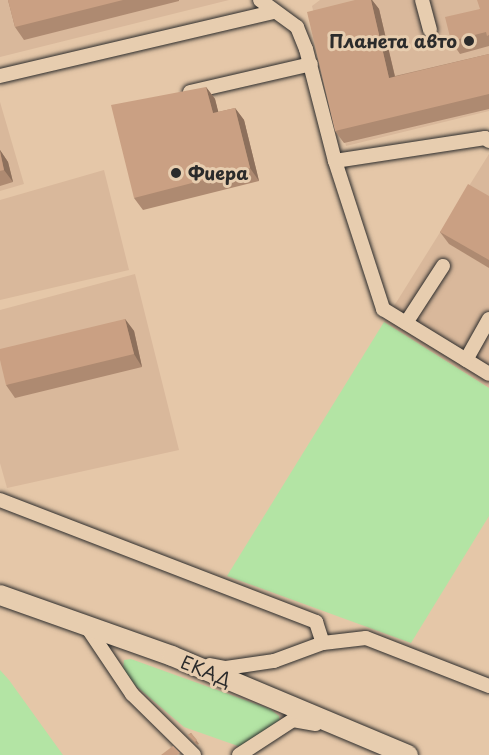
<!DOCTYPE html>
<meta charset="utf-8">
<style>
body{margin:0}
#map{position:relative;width:489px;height:755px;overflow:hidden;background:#e5c7a8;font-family:"Playpen Sans",sans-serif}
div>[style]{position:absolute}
.built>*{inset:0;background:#d9b89b}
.green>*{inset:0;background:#b3e4a4}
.roads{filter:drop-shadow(0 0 2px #2b2b2b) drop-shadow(0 0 2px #2b2b2b)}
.minor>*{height:14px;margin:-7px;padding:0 7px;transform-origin:7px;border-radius:7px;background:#e7cdaf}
.highway>*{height:20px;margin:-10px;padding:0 10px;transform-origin:10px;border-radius:10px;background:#e7cdaf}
.wall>*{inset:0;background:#ae8a71}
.shaded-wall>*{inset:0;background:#8d705c}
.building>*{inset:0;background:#caa083}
.dots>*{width:16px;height:16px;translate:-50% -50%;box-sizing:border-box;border:3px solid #e7cdaf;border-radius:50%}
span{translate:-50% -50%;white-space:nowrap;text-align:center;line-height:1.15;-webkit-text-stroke:6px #e7cdaf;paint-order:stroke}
.poi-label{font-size:18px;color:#2b2b2b;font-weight:700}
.right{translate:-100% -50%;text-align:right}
.left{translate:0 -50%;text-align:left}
.street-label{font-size:18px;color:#2b2b2b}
</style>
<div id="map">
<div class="built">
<div style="clip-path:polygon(0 0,229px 0,0 57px)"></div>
<div style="clip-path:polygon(320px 0,489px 0,489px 111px,346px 146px,312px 6px)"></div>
<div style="clip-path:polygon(0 102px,24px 184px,0 191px)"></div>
<div style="clip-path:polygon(489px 154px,489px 388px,384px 322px)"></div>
<div style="clip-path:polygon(104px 170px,129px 270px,0 300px,0 200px)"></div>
<div style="clip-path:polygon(135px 274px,179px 450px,7px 488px,0 463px,0 310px)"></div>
</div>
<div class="green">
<div style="clip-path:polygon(384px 322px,489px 388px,489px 516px,411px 643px,227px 576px)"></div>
<div style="clip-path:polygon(131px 659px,270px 709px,279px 716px,280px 725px,248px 746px,238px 746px,184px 727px,136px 686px,123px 669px,124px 660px)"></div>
<div style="clip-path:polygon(0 670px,9px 680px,63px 755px,0 755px)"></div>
</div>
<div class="roads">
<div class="minor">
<div style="left:260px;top:0;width:46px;rotate:36.1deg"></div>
<div style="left:297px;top:27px;width:24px;rotate:68deg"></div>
<div style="left:306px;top:49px;width:116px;rotate:75.5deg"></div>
<div style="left:335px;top:161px;width:156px;rotate:72deg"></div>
<div style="left:383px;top:309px;width:124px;rotate:31.5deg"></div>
<div style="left:422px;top:0;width:31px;rotate:75deg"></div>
<div style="left:0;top:76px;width:280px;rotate:-13.2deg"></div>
<div style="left:190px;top:92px;width:124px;rotate:-13deg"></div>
<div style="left:335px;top:161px;width:152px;rotate:-8.7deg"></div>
<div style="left:485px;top:138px;width:5px;rotate:37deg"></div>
<div style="left:406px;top:323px;width:68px;rotate:-57deg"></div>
<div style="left:466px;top:360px;width:47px;rotate:-60.7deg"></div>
<div style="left:0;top:500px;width:339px;rotate:21.1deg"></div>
<div style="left:316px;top:622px;width:22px;rotate:72deg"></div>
<div style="left:87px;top:627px;width:81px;rotate:56.1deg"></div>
<div style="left:132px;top:694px;width:87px;rotate:44.5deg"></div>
<div style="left:210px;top:665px;width:16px;rotate:11deg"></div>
<div style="left:226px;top:668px;width:49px;rotate:-8.3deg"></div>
<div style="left:274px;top:661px;width:52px;rotate:-20.2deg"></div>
<div style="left:323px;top:643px;width:43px;rotate:-6.6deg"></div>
<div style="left:366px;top:638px;width:132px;rotate:21.3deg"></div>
<div style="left:239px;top:755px;width:64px;rotate:-32.9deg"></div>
<div style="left:293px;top:720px;width:23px;rotate:10deg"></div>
</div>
<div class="highway">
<div style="left:0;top:595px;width:182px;rotate:19.5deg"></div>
<div style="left:172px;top:656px;width:256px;rotate:22.8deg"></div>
</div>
</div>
<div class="wall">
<div style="clip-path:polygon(8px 0,179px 0,179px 1px,24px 40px,15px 27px)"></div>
<div style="clip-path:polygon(355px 0,372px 0,379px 9px,395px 76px,489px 54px,489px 109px,344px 143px,335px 131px)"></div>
<div style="clip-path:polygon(489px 0,489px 46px,460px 54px,451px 41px,480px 9px)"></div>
<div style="clip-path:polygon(206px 87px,215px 99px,218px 112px,235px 108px,244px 120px,259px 181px,143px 210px,134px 198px)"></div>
<div style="clip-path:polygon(0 150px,8px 162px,13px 182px,0 186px)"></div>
<div style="clip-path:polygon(489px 196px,489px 268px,449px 244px,440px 232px)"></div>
<div style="clip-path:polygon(125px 319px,134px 331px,142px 367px,15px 398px,6px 385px)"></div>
<div style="clip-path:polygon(191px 733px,199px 744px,197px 745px,188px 735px)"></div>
</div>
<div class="shaded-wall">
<div style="clip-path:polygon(371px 0,372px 0,379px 9px,398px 90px,389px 78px)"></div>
<div style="clip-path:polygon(206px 87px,215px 99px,222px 126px,213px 113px)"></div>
<div style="clip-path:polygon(235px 108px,244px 120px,259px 181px,250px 168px)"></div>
<div style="clip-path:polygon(0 150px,8px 162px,13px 182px,4px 170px)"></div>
<div style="clip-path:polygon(125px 319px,134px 331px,142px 367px,134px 354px)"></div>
</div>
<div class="building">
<div style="clip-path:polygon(8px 0,123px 0,15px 27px)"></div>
<div style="clip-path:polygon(355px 0,371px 0,389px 78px,489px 54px,489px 94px,335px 131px,307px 12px)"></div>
<div style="clip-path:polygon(477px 0,489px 0,489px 35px,487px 36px,486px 32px,451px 41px,445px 17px,480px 9px)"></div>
<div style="clip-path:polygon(206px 87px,213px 113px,235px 108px,250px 168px,134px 198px,111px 105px)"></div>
<div style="clip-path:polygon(0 152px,4px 170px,0 171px)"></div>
<div style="clip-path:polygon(468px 184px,489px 196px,489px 260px,440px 232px)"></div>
<div style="clip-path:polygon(125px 319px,134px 354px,6px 385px,0 360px,0 349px)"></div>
<div style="clip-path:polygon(191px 733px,197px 740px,195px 742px,188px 735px)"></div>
<div style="clip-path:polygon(173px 746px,180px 753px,177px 755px,161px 755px)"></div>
</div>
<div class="dots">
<div style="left:469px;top:41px;background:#2b2b2b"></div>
<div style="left:176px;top:173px;background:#2b2b2b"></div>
</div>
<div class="poi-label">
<span class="right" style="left:457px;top:41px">Планета авто</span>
<span class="left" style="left:188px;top:173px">Фиера</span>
</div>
<div class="street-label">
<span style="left:206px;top:671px;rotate:22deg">ЕКАД</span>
</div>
</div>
